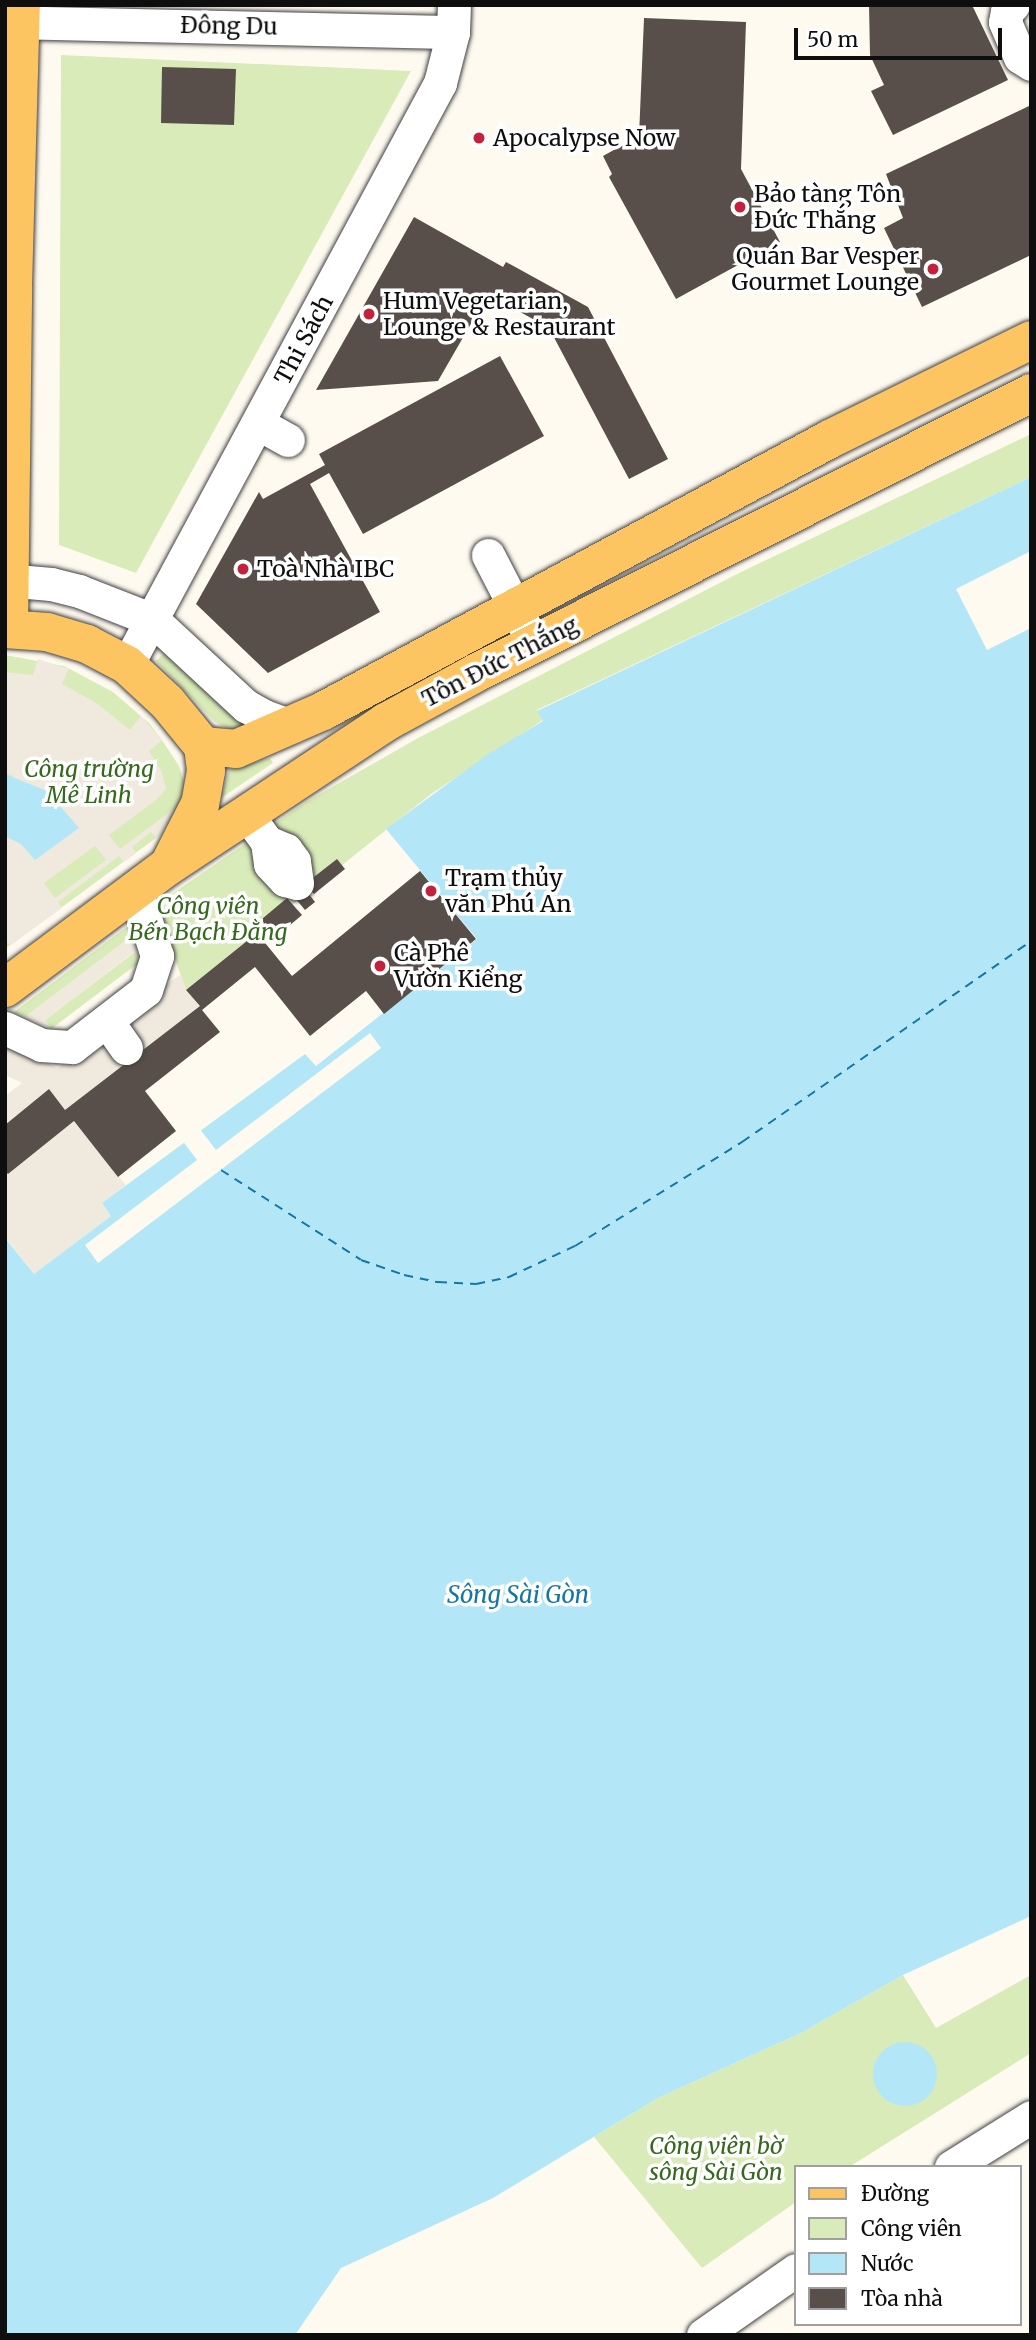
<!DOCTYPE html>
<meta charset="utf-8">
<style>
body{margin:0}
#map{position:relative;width:1036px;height:2340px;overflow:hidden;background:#fffaf0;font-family:Merriweather,serif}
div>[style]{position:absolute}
.green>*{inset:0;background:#d9ebb8}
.plaza>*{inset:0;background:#f0e9de}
.water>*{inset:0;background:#b3e7f8}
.round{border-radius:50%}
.pier>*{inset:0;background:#fffaf0}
.ferry>*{height:2px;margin-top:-1px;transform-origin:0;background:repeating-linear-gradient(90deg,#1377a5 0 9px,transparent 0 16px)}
.building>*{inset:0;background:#584e4a}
.roads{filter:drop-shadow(0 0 2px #414141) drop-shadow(0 0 2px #414141)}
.minor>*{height:33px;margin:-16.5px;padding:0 16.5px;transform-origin:16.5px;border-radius:16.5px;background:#fff}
.major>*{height:38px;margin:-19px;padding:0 19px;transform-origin:19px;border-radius:19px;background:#fdc462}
.dots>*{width:19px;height:19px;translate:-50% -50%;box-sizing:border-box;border:4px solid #fff;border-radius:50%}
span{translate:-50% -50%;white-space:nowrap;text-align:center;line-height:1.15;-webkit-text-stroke:7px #fff;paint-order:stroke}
.street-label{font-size:23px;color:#0e0e0e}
.poi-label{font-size:23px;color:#0e0e0e}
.left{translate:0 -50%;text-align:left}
.right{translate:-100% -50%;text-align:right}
.park-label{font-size:23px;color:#35691c;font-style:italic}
.water-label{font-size:24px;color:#1377a5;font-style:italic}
.frame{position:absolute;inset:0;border:7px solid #0e0e0e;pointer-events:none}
.legend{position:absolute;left:794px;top:2165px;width:228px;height:161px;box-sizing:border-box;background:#fff;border:2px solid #9f9f9f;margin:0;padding:9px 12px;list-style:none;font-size:21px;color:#0e0e0e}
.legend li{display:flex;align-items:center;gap:14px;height:35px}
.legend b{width:35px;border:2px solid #9f9f9f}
.scale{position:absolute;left:794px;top:28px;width:208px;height:32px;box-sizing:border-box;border:4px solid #0e0e0e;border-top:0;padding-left:9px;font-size:21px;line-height:24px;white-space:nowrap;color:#0e0e0e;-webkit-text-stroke:5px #fff;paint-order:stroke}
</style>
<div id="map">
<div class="green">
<div style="clip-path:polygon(61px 55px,411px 71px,136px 573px,59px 545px)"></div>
<div style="clip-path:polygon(1031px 434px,1031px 477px,537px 710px,543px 720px,431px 794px,186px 990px,156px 905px,306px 802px,418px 738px,741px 572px)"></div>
<div style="clip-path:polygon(166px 651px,258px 724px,235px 732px,215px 722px,156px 661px)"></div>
<div style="clip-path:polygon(5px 655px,64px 666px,113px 692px,150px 724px,162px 740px,179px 766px,184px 782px,181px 802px,160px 835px,5px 949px)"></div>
<div style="clip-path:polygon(270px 758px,273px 763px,221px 798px,229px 770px)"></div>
<div style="clip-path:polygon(129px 925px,133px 935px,25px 1017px,14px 1012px)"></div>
<div style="clip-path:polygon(135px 952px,141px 961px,51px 1029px,45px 1020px)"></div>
<div style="clip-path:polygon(903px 1975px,936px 2028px,1031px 1975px,1031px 2053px,849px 2167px,796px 2167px,796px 2202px,702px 2268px,594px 2137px,658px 2098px,801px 2033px)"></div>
</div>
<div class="plaza">
<div style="clip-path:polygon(evenodd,38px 659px,69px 669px,62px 684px,95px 702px,130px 730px,141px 716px,162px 740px,149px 751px,162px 772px,166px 789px,156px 800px,109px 835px,120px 849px,178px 806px,160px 835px,156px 838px,151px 832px,132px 847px,136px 853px,124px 862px,119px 856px,58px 902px,62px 908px,11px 945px,5px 941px,5px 836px,21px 844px,35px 860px,12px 775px,5px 774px,5px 672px,33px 675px,38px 659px,95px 846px,106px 860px,55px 898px,44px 883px,95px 846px)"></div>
<div style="clip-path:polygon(133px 935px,141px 961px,134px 952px,45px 1020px,51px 1029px,25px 1017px)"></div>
<div style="clip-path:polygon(181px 974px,186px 990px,200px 1006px,65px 1110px,49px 1090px,5px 1125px,5px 1096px,22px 1083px,5px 1075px,5px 1045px,58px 1068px)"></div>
<div style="clip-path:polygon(74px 1121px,126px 1185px,102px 1203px,111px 1216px,34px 1274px,5px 1237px,5px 1171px,8px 1174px)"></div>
</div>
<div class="water">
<div style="clip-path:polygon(1031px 477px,1031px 1916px,903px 1975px,801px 2033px,658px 2098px,493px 2198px,341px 2268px,295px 2335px,5px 2335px,5px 1238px,34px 1274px,111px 1216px,102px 1203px,305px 1054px,316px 1066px,477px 939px,386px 829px,488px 754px,543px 721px,537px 711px)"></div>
<div style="clip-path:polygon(5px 774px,47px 791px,79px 828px,35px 860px,21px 844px,5px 836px)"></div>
<div class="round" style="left:873px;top:2042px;width:64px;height:64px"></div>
</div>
<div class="pier">
<div style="clip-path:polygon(1031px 551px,1031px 628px,987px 650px,956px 589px)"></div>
<div style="clip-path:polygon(370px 1033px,381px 1048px,98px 1263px,85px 1245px,197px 1160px,182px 1140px,199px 1128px,216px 1150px)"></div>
</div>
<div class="ferry">
<div style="left:221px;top:1170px;width:166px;rotate:32.7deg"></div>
<div style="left:361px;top:1260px;width:46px;rotate:19.2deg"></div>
<div style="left:404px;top:1275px;width:35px;rotate:12deg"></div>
<div style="left:438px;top:1282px;width:38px;rotate:3deg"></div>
<div style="left:476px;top:1284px;width:34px;rotate:-12deg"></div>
<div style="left:509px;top:1277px;width:73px;rotate:-25.2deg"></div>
<div style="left:575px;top:1246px;width:197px;rotate:-31.9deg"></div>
<div style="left:742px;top:1142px;width:352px;rotate:-34.8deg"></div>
</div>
<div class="building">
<div style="clip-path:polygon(869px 5px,972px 5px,1008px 80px,893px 135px,871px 91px,884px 85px,870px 55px)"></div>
<div style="clip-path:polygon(644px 18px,746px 22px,741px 169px,780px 242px,676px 299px,609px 177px,612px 174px,603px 156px,639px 136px)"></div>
<div style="clip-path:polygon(162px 67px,236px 69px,234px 125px,161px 123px)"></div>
<div style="clip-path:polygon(1031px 105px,1031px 255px,922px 307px,884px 228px,903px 218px,886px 174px)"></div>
<div style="clip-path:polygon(414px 217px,503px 267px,506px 262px,588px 307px,668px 459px,629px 479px,549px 328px,488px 294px,438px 381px,316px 390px)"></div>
<div style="clip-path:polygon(500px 356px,544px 436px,363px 534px,329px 473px,310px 484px,380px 612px,268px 673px,196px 604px,259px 492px,263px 499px,325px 465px,319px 454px)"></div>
<div style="clip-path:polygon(337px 859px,345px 869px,314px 894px,305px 884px)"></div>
<div style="clip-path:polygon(420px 871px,476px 939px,384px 1014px,366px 991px,310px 1036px,255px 967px,202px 1010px,220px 1032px,145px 1091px,176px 1131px,118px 1177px,74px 1121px,8px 1174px,5px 1171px,5px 1125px,49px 1089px,65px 1110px,200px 1006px,186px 990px,257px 933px,292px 976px)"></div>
<div style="clip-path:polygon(301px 884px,315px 902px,305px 910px,290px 892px)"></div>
<div style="clip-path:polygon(287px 898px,302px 915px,271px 941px,256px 924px)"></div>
</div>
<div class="roads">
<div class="minor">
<div style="left:1013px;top:5px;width:8px;rotate:135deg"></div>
<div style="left:1007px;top:11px;width:11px;rotate:100deg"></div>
<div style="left:1005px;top:22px;width:38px;rotate:67deg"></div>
<div style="left:1020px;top:57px;width:13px;rotate:32deg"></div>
<div style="left:5px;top:22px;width:448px;rotate:1.3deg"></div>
<div style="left:259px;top:424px;width:33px;rotate:29deg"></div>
<div style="left:488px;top:555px;width:100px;rotate:62.7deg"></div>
<div style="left:5px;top:580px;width:46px;rotate:5deg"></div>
<div style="left:51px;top:584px;width:29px;rotate:14deg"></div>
<div style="left:79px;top:591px;width:79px;rotate:21.4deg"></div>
<div style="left:153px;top:620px;width:127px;rotate:42.8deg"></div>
<div style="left:246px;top:706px;width:21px;rotate:29deg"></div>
<div style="left:264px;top:716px;width:30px;rotate:20deg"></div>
<div style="left:127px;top:665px;width:661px;rotate:-61.73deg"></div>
<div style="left:440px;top:83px;width:53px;rotate:-75.7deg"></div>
<div style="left:453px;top:32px;width:27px;rotate:-88deg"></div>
<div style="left:246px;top:813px;width:36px;rotate:54deg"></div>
<div style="left:267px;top:842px;width:22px;rotate:82deg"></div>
<div style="left:270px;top:864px;width:22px;rotate:47deg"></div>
<div style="left:285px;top:880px;width:12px;rotate:14deg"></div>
<div style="left:297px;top:883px;width:22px;rotate:-98deg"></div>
<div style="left:294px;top:861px;width:14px;rotate:-126deg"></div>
<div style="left:286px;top:850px;width:21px;rotate:-157deg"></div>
<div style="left:107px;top:1021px;width:33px;rotate:55deg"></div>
<div style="left:5px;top:1028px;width:40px;rotate:25deg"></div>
<div style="left:41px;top:1045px;width:31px;rotate:4deg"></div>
<div style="left:72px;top:1047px;width:93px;rotate:-37.6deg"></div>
<div style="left:146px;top:990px;width:36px;rotate:-72deg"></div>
<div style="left:157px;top:956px;width:69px;rotate:-107.7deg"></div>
<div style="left:951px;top:2167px;width:94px;rotate:-32deg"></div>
<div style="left:703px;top:2335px;width:113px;rotate:-35deg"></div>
</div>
<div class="major">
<div style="left:9px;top:628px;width:342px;rotate:-89.3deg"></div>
<div style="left:13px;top:286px;width:281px;rotate:-88.4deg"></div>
<div style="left:5px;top:629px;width:42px;rotate:4.1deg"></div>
<div style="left:47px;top:632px;width:42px;rotate:16.7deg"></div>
<div style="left:87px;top:644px;width:45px;rotate:27.7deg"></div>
<div style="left:127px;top:665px;width:54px;rotate:42.8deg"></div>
<div style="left:167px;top:702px;width:57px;rotate:50.7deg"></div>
<div style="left:203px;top:746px;width:25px;rotate:83deg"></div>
<div style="left:206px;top:771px;width:34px;rotate:100deg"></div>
<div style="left:200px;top:804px;width:62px;rotate:117deg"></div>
<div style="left:203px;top:746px;width:33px;rotate:5deg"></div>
<div style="left:236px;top:749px;width:95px;rotate:-23.6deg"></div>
<div style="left:323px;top:711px;width:575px;rotate:-28.21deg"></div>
<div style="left:830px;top:439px;width:224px;rotate:-26.2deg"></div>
<div style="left:5px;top:988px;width:202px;rotate:-36.8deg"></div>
<div style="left:167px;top:867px;width:263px;rotate:-33.5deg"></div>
<div style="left:386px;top:722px;width:100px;rotate:-28.6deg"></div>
<div style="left:474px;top:674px;width:624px;rotate:-26.77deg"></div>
</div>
</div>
<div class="dots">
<div style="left:479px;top:138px;background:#c4213d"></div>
<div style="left:740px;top:207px;background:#c4213d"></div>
<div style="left:933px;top:269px;background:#c4213d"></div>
<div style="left:369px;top:314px;background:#c4213d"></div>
<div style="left:243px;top:569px;background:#c4213d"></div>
<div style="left:431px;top:891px;background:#c4213d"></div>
<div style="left:380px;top:966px;background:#c4213d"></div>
</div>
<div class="street-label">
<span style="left:229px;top:26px;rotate:1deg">Đông Du</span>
<span style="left:304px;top:340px;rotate:-62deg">Thi Sách</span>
<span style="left:500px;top:662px;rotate:-27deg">Tôn Đức Thắng</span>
</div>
<div class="poi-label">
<span class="left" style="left:493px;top:138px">Apocalypse Now</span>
<span class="left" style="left:754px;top:207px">Bảo tàng Tôn<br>Đức Thắng</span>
<span class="right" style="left:919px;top:269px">Quán Bar Vesper<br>Gourmet Lounge</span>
<span class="left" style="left:383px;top:314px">Hum Vegetarian,<br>Lounge &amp; Restaurant</span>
<span class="left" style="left:257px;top:569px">Toà Nhà IBC</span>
<span class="left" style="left:445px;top:891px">Trạm thủy<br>văn Phú An</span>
<span class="left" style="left:394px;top:966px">Cà Phê<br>Vườn Kiểng</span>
</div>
<div class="park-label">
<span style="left:89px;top:782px">Công trường<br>Mê Linh</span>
<span style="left:208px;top:919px">Công viên<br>Bến Bạch Đằng</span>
<span style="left:716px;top:2159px">Công viên bờ<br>sông Sài Gòn</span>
</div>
<div class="water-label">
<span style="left:518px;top:1595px">Sông Sài Gòn</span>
</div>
<div class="frame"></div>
<ul class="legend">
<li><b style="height:9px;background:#fdc462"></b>Đường</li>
<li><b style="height:19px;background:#d9ebb8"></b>Công viên</li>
<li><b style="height:19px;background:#b3e7f8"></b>Nước</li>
<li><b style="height:19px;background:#584e4a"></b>Tòa nhà</li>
</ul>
<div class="scale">50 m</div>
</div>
